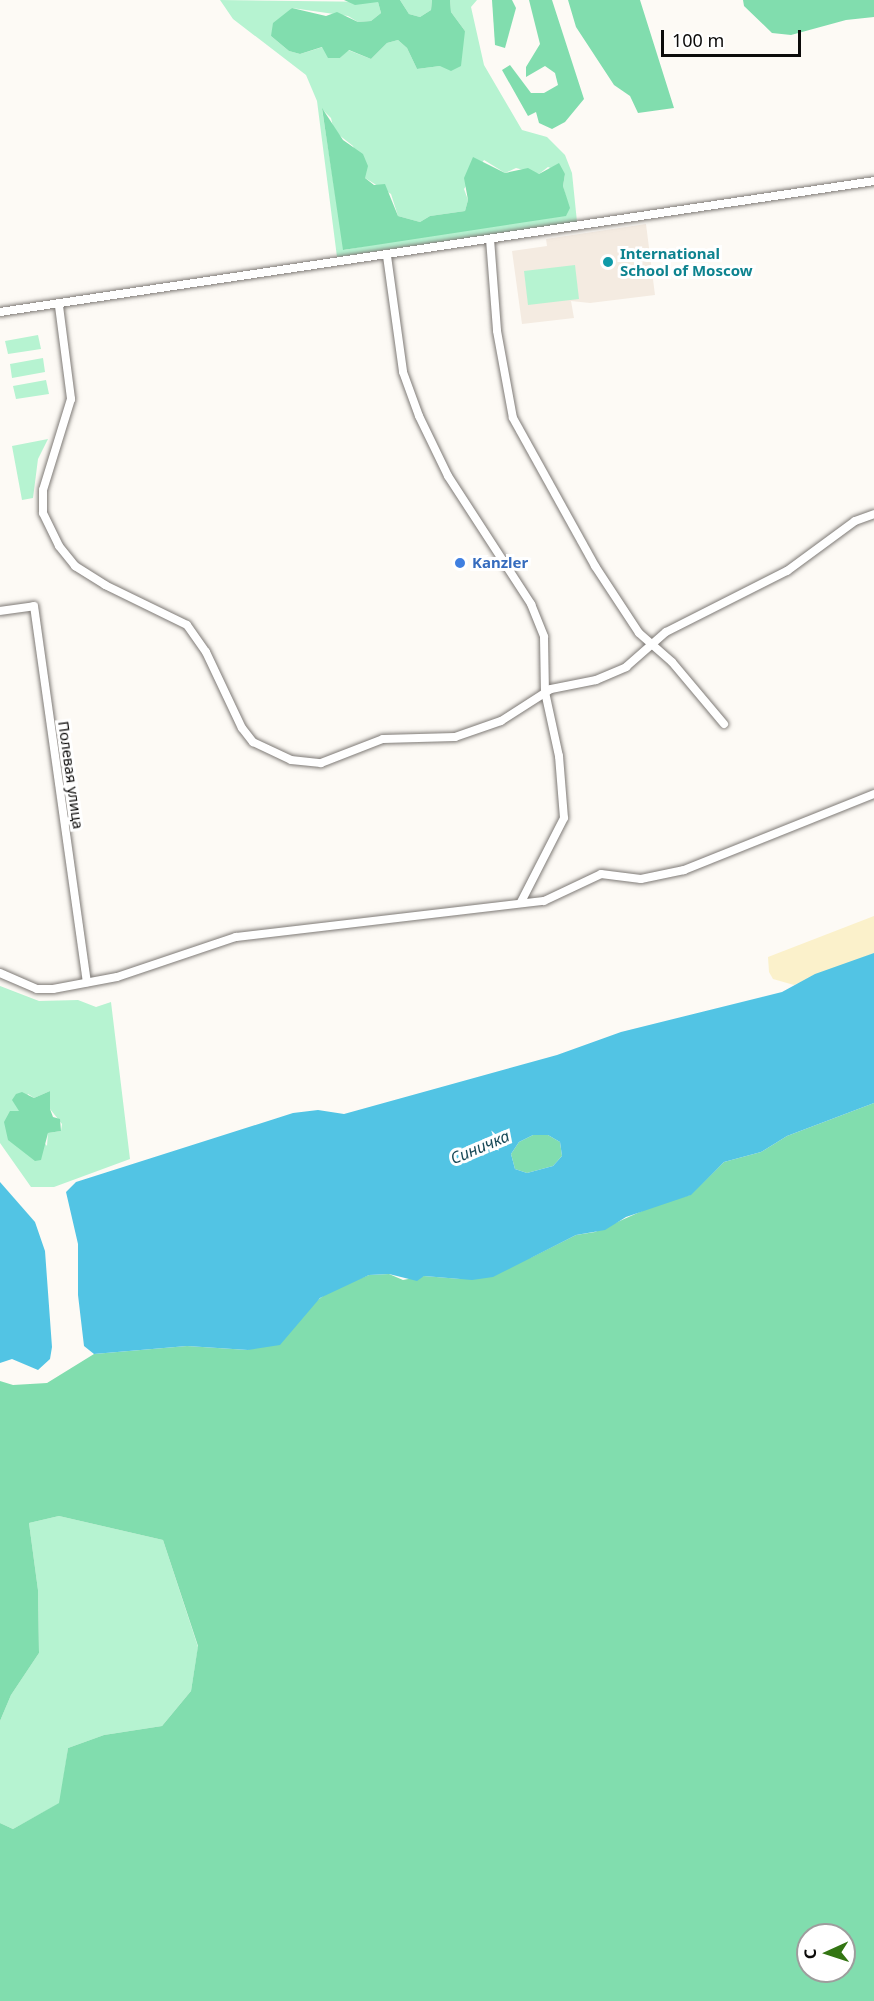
<!DOCTYPE html>
<meta charset="utf-8">
<style>
body{margin:0}
#map{position:relative;width:874px;height:2001px;overflow:hidden;background:#fdfaf5;font-family:"Noto Sans",sans-serif}
div>[style]{position:absolute}
.built>*{inset:0;background:#f4ebe1}
.green>*{inset:0;background:#b6f3d1}
.forest>*{inset:0;background:#81ddae}
.sand>*{inset:0;background:#fbf1cb}
.water>*{inset:0;background:#52c4e4}
.roads{filter:drop-shadow(0 0 2px #7e7a76) drop-shadow(0 0 2px #7e7a76)}
.street>*{height:8px;margin:-4px;padding:0 4px;transform-origin:4px;border-radius:4px;background:#fff}
.dots>*{width:16px;height:16px;translate:-50% -50%;box-sizing:border-box;border:3px solid #fff;border-radius:50%}
span{translate:-50% -50%;white-space:nowrap;text-align:center;line-height:1.15;-webkit-text-stroke:6px #fff;paint-order:stroke}
.culture-label{font-size:15px;color:#0d838f;font-weight:700}
.left{translate:0 -50%;text-align:left}
.shop-label{font-size:15px;color:#366cbe;font-weight:700}
.street-label{font-size:15px;color:#0c0b0a}
.water-label{font-size:16px;color:#194a58;font-style:italic}
.north{position:absolute;left:796px;top:1923px;width:60px;height:60px;box-sizing:border-box;background:#fff;border:2px solid #9e9d9d;border-radius:50%;rotate:267deg;font-size:16px;font-weight:700;line-height:24px;text-align:center;color:#0c0b0a}
.north::after{content:'';display:block;margin:auto;width:21px;height:27px;background:#337513;clip-path:polygon(50% 0,100% 100%,50% 72%,0 100%)}
.scale{position:absolute;left:661px;top:30px;width:140px;height:27px;box-sizing:border-box;border:3px solid #0c0b0a;border-top:0;padding-left:8px;font-size:18px;line-height:21px;white-space:nowrap;color:#0c0b0a;-webkit-text-stroke:4px #fff;paint-order:stroke}
</style>
<div id="map">
<div class="built">
<div style="clip-path:polygon(646px 224px,655px 295px,590px 303px,571px 301px,574px 318px,522px 324px,512px 251px,547px 246px,546px 239px)"></div>
</div>
<div class="green">
<div style="clip-path:polygon(evenodd,220px 0,378px 2px,381px 13px,371px 21px,358px 22px,348px 16px,292px 8px,271px 36px,289px 51px,300px 54px,323px 47px,329px 58px,340px 58px,348px 50px,371px 59px,387px 43px,398px 40px,407px 48px,417px 69px,440px 66px,465px 31px,451px 12px,450px 0,477px 0,471px 7px,484px 65px,522px 130px,547px 137px,565px 155px,572px 173px,577px 222px,337px 257px,317px 101px,306px 75px,233px 19px,220px 0,322px 109px,331px 118px,334px 131px,353px 146px,365px 178px,391px 194px,398px 216px,420px 222px,430px 216px,465px 211px,468px 200px,464px 189px,484px 160px,505px 173px,516px 168px,539px 174px,548px 167px,565px 174px,563px 186px,569px 209px,344px 250px,322px 109px)"></div>
<div style="clip-path:polygon(400px 0,432px 0,431px 10px,420px 17px,409px 14px)"></div>
<div style="clip-path:polygon(575px 265px,579px 299px,528px 305px,524px 271px)"></div>
<div style="clip-path:polygon(38px 335px,41px 349px,8px 354px,5px 341px)"></div>
<div style="clip-path:polygon(43px 358px,45px 372px,12px 378px,10px 364px)"></div>
<div style="clip-path:polygon(46px 380px,49px 394px,16px 399px,13px 386px)"></div>
<div style="clip-path:polygon(48px 439px,38px 459px,33px 498px,22px 500px,12px 446px)"></div>
<div style="clip-path:polygon(evenodd,0 986px,39px 1001px,78px 1000px,96px 1007px,111px 1002px,130px 1159px,54px 1187px,31px 1187px,0 1143px,0 986px,50px 1091px,50px 1109px,62px 1124px,61px 1131px,48px 1133px,47px 1146px,19px 1111px,28px 1094px,34px 1098px,50px 1091px)"></div>
<div style="clip-path:polygon(59px 1516px,163px 1540px,198px 1647px,191px 1691px,162px 1726px,104px 1735px,68px 1748px,60px 1803px,13px 1829px,0 1823px,0 1721px,11px 1695px,39px 1653px,38px 1590px,29px 1523px)"></div>
</div>
<div class="forest">
<div style="clip-path:polygon(344px 0,400px 0,409px 14px,420px 17px,431px 10px,432px 0,450px 0,451px 12px,465px 31px,461px 66px,451px 71px,440px 66px,417px 69px,407px 48px,398px 40px,387px 43px,371px 59px,349px 50px,340px 58px,328px 58px,322px 47px,300px 54px,289px 51px,271px 36px,273px 23px,292px 8px,326px 16px,337px 12px,358px 22px,371px 21px,381px 13px,378px 2px,355px 5px)"></div>
<div style="clip-path:polygon(492px 0,512px 0,516px 8px,505px 48px,495px 45px)"></div>
<div style="clip-path:polygon(529px 0,552px 0,584px 99px,565px 122px,552px 129px,539px 123px,536px 112px,528px 116px,502px 70px,510px 65px,531px 93px,544px 93px,558px 85px,555px 73px,545px 66px,526px 77px,526px 67px,540px 44px)"></div>
<div style="clip-path:polygon(568px 0,640px 0,674px 108px,638px 113px,630px 96px,614px 85px,576px 27px)"></div>
<div style="clip-path:polygon(743px 0,874px 0,874px 17px,846px 20px,791px 35px,772px 33px,744px 6px)"></div>
<div style="clip-path:polygon(322px 108px,343px 140px,363px 154px,368px 166px,365px 178px,374px 185px,385px 184px,398px 216px,420px 222px,430px 216px,465px 211px,468px 200px,464px 178px,473px 157px,505px 173px,528px 168px,539px 174px,559px 163px,565px 174px,563px 186px,570px 208px,566px 216px,343px 250px)"></div>
<div style="clip-path:polygon(50px 1091px,50px 1109px,53px 1117px,60px 1119px,61px 1131px,48px 1133px,41px 1160px,35px 1161px,8px 1140px,4px 1122px,10px 1111px,19px 1111px,12px 1100px,16px 1094px,22px 1092px,34px 1098px)"></div>
<div style="clip-path:polygon(evenodd,874px 1103px,874px 2001px,0 2001px,0 1823px,13px 1829px,59px 1803px,68px 1748px,104px 1735px,162px 1726px,191px 1691px,198px 1646px,163px 1540px,59px 1516px,29px 1523px,38px 1590px,39px 1653px,11px 1695px,0 1721px,0 1381px,13px 1385px,47px 1383px,94px 1354px,187px 1346px,248px 1350px,333px 1289px,369px 1275px,389px 1274px,403px 1280px,424px 1276px,461px 1279px,532px 1257px,576px 1235px,595px 1232px,660px 1203px,690px 1195px,724px 1162px,761px 1152px,787px 1136px,874px 1103px,808px 1935px,844px 1935px,844px 1971px,808px 1971px,808px 1935px)"></div>
<div style="clip-path:polygon(533px 1135px,548px 1135px,560px 1142px,562px 1156px,553px 1166px,527px 1173px,515px 1169px,511px 1154px,519px 1142px)"></div>
</div>
<div class="sand">
<div style="clip-path:polygon(874px 916px,874px 953px,794px 985px,773px 979px,769px 972px,768px 957px)"></div>
</div>
<div class="water">
<div style="clip-path:polygon(evenodd,874px 953px,874px 1103px,787px 1136px,761px 1152px,724px 1162px,691px 1195px,626px 1217px,605px 1230px,576px 1235px,493px 1277px,472px 1280px,424px 1276px,417px 1281px,389px 1274px,369px 1275px,320px 1298px,280px 1345px,248px 1350px,187px 1346px,94px 1354px,84px 1346px,78px 1295px,78px 1244px,66px 1192px,76px 1182px,293px 1113px,318px 1110px,344px 1114px,557px 1055px,621px 1032px,782px 992px,815px 974px,874px 953px,533px 1135px,548px 1135px,560px 1142px,562px 1156px,553px 1166px,527px 1173px,515px 1169px,511px 1154px,519px 1142px,533px 1135px)"></div>
<div style="clip-path:polygon(0 1182px,35px 1222px,45px 1251px,52px 1347px,50px 1359px,38px 1370px,12px 1359px,0 1363px)"></div>
</div>
<div class="roads">
<div class="street">
<div style="left:490px;top:239px;width:92px;rotate:85.6deg"></div>
<div style="left:497px;top:331px;width:88px;rotate:79.6deg"></div>
<div style="left:513px;top:418px;width:169px;rotate:61deg"></div>
<div style="left:595px;top:566px;width:80px;rotate:56.7deg"></div>
<div style="left:639px;top:633px;width:44px;rotate:41.3deg"></div>
<div style="left:672px;top:662px;width:81px;rotate:50deg"></div>
<div style="left:387px;top:256px;width:117px;rotate:82.1deg"></div>
<div style="left:403px;top:372px;width:47px;rotate:70deg"></div>
<div style="left:419px;top:416px;width:67px;rotate:64.2deg"></div>
<div style="left:448px;top:476px;width:153px;rotate:57deg"></div>
<div style="left:531px;top:604px;width:35px;rotate:68deg"></div>
<div style="left:544px;top:637px;width:55px;rotate:89deg"></div>
<div style="left:545px;top:692px;width:66px;rotate:77.7deg"></div>
<div style="left:559px;top:756px;width:62px;rotate:85.4deg"></div>
<div style="left:564px;top:818px;width:94px;rotate:117.1deg"></div>
<div style="left:59px;top:306px;width:94px;rotate:82.6deg"></div>
<div style="left:71px;top:399px;width:95px;rotate:107.1deg"></div>
<div style="left:43px;top:490px;width:23px;rotate:90deg"></div>
<div style="left:43px;top:513px;width:37px;rotate:64deg"></div>
<div style="left:59px;top:546px;width:26px;rotate:51deg"></div>
<div style="left:75px;top:566px;width:36px;rotate:32deg"></div>
<div style="left:105px;top:585px;width:91px;rotate:26deg"></div>
<div style="left:187px;top:625px;width:33px;rotate:55deg"></div>
<div style="left:206px;top:652px;width:84px;rotate:64.7deg"></div>
<div style="left:242px;top:728px;width:18px;rotate:52deg"></div>
<div style="left:253px;top:742px;width:42px;rotate:25.3deg"></div>
<div style="left:291px;top:760px;width:30px;rotate:6deg"></div>
<div style="left:321px;top:763px;width:66px;rotate:-21.2deg"></div>
<div style="left:383px;top:739px;width:72px;rotate:-1.6deg"></div>
<div style="left:455px;top:737px;width:49px;rotate:-19.2deg"></div>
<div style="left:501px;top:721px;width:59px;rotate:-32.6deg"></div>
<div style="left:551px;top:689px;width:46px;rotate:-11.3deg"></div>
<div style="left:596px;top:680px;width:33px;rotate:-23deg"></div>
<div style="left:626px;top:667px;width:53px;rotate:-41.2deg"></div>
<div style="left:666px;top:632px;width:136px;rotate:-26.8deg"></div>
<div style="left:787px;top:571px;width:84px;rotate:-36.3deg"></div>
<div style="left:855px;top:521px;width:20px;rotate:-20deg"></div>
<div style="left:0;top:312px;width:884px;rotate:-8.52deg"></div>
<div style="left:0;top:611px;width:34px;rotate:-8deg"></div>
<div style="left:34px;top:606px;width:380px;rotate:82deg"></div>
<div style="left:0;top:973px;width:40px;rotate:23.4deg"></div>
<div style="left:37px;top:989px;width:16px"></div>
<div style="left:53px;top:989px;width:65px;rotate:-10.6deg"></div>
<div style="left:117px;top:977px;width:126px;rotate:-18.6deg"></div>
<div style="left:236px;top:937px;width:310px;rotate:-6.7deg"></div>
<div style="left:544px;top:901px;width:63px;rotate:-25.3deg"></div>
<div style="left:601px;top:874px;width:40px;rotate:7.1deg"></div>
<div style="left:641px;top:879px;width:44px;rotate:-11.8deg"></div>
<div style="left:684px;top:870px;width:205px;rotate:-21.8deg"></div>
</div>
</div>
<div class="dots">
<div style="left:608px;top:262px;background:#0f9aa8"></div>
<div style="left:460px;top:563px;background:#3f7fe0"></div>
</div>
<div class="culture-label">
<span class="left" style="left:620px;top:262px">International<br>School of Moscow</span>
</div>
<div class="shop-label">
<span class="left" style="left:472px;top:563px">Kanzler</span>
</div>
<div class="street-label">
<span style="left:71px;top:775px;rotate:82deg">Полевая улица</span>
</div>
<div class="water-label">
<span style="left:480px;top:1147px;rotate:-23deg">Синичка</span>
</div>
<div class="north">С</div>
<div class="scale">100 m</div>
</div>
